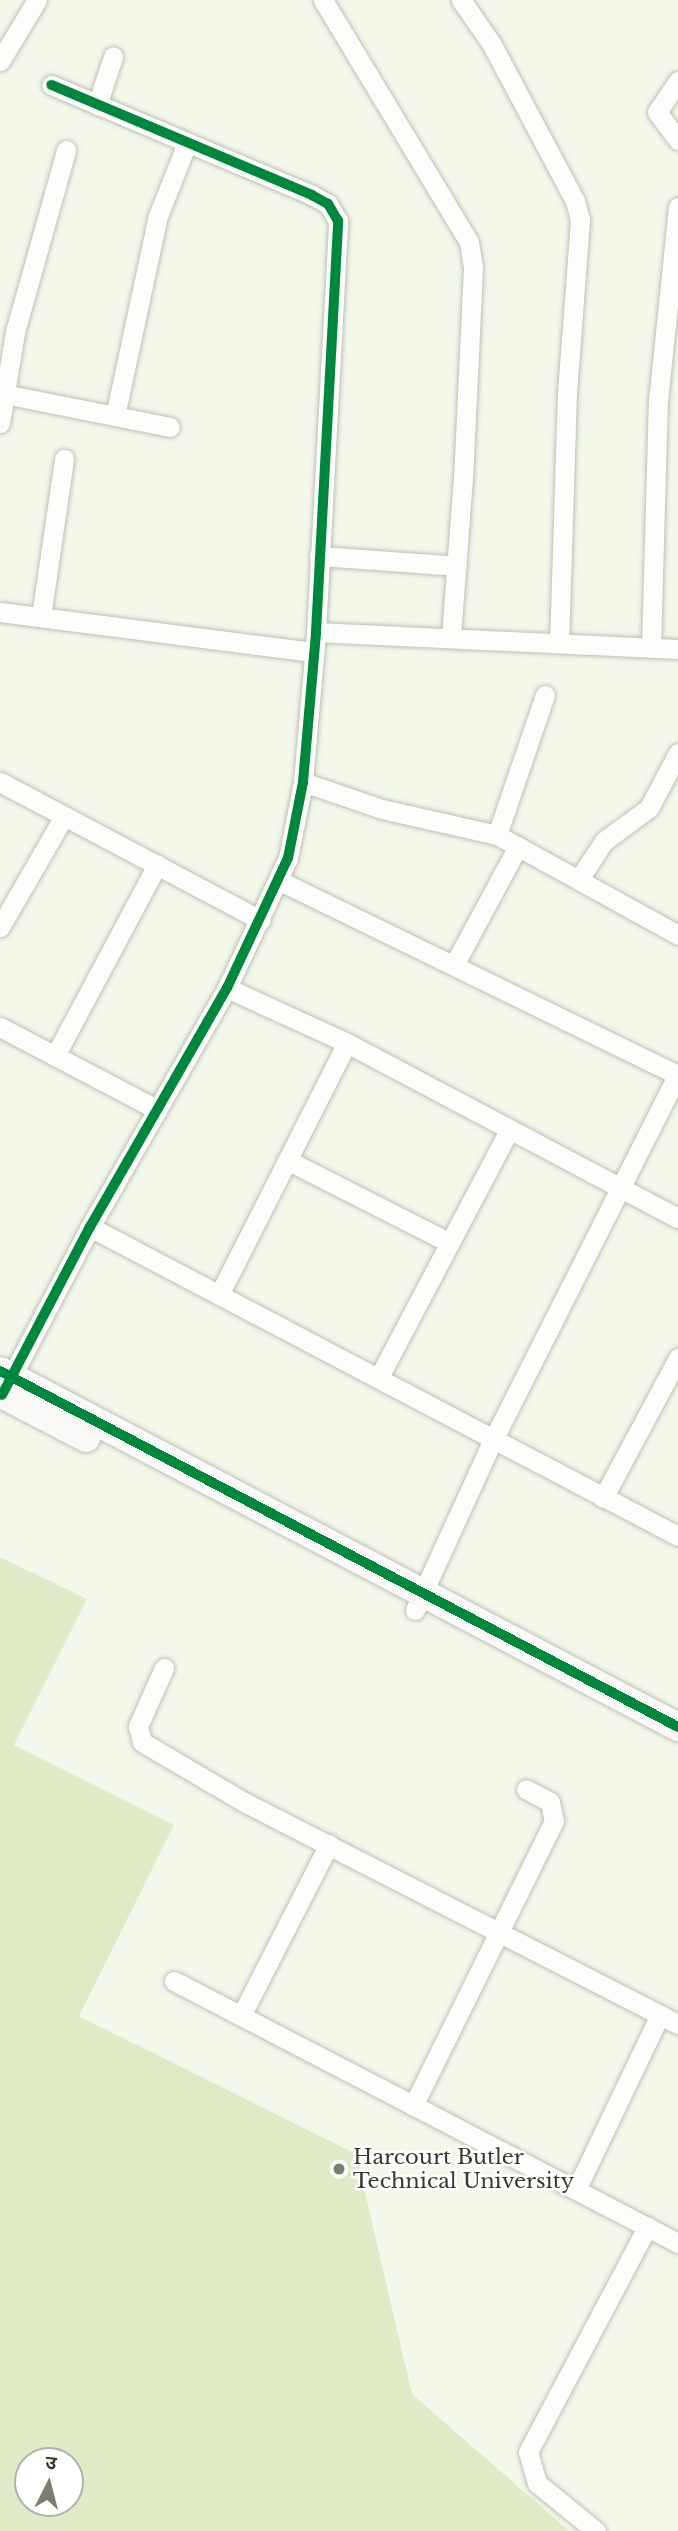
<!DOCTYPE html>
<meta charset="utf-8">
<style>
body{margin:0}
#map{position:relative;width:678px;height:2531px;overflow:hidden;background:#f3f8ea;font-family:"Libre Baskerville","Noto Sans Devanagari",serif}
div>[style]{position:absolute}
.green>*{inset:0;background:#dfebc7}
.roads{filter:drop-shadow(0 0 2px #bdc1b5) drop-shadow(0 0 2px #bdc1b5)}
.street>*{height:19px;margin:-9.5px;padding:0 9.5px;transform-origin:9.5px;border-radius:9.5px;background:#fdfefc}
.secondary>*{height:28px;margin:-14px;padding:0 14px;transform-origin:14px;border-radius:14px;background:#fbf9f8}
.cycleway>*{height:10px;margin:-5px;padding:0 5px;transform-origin:5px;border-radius:5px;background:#00873e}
.dots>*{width:19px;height:19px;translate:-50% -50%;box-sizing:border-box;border:4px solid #fff;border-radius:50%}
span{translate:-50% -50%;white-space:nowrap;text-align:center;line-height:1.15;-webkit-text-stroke:5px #fff;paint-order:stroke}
.poi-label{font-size:21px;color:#373c2f}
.left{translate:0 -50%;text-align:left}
.north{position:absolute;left:14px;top:2447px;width:70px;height:70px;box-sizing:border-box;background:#fff;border:2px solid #afb1ac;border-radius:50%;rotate:6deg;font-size:19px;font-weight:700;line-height:28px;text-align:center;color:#373c2f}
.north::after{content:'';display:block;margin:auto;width:24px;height:32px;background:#797e70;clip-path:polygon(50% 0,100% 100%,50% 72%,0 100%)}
</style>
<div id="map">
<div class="green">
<div style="clip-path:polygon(evenodd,0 1557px,87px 1599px,14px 1745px,174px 1825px,79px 2016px,356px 2154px,412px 2394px,569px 2531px,0 2531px,0 1557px,28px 2461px,70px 2461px,70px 2503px,28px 2503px,28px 2461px)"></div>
</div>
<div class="roads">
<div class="street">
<div style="left:323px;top:0;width:283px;rotate:58.9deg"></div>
<div style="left:469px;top:242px;width:26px;rotate:81deg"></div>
<div style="left:473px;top:268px;width:209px;rotate:92.7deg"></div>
<div style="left:463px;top:477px;width:159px;rotate:94.3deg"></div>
<div style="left:461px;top:0;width:52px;rotate:55.1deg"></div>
<div style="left:491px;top:43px;width:179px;rotate:62deg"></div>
<div style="left:575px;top:201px;width:20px;rotate:75deg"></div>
<div style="left:580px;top:220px;width:171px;rotate:94.3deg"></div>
<div style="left:567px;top:391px;width:252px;rotate:91.8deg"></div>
<div style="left:0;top:61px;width:71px;rotate:-58.8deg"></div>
<div style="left:678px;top:81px;width:37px;rotate:124deg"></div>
<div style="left:657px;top:112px;width:35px;rotate:53deg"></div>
<div style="left:97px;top:105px;width:51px;rotate:-71.6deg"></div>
<div style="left:4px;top:394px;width:169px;rotate:11.2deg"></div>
<div style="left:115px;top:416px;width:205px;rotate:-77.9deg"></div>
<div style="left:158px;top:216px;width:79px;rotate:-68.3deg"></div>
<div style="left:0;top:423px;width:92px;rotate:-80.6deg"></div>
<div style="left:15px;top:332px;width:189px;rotate:-74.3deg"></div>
<div style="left:319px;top:556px;width:138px;rotate:4.1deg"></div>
<div style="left:0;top:612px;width:317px;rotate:7.3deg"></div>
<div style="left:41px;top:617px;width:160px;rotate:-81.7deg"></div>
<div style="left:316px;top:632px;width:362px;rotate:2.7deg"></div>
<div style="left:651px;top:648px;width:247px;rotate:-88.4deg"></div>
<div style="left:658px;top:401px;width:195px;rotate:-84.1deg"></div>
<div style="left:0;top:782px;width:295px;rotate:27.9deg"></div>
<div style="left:303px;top:782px;width:83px;rotate:18.9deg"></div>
<div style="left:382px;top:809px;width:118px;rotate:12.7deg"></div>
<div style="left:497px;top:835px;width:207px;rotate:28.9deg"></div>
<div style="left:497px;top:835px;width:148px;rotate:-71.1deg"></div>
<div style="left:579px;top:879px;width:45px;rotate:-56.7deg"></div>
<div style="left:604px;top:841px;width:56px;rotate:-36.3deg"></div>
<div style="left:649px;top:808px;width:62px;rotate:-62.2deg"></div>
<div style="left:280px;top:881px;width:443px;rotate:26deg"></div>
<div style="left:0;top:927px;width:128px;rotate:-60deg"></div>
<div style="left:454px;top:965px;width:135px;rotate:-61.7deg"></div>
<div style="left:227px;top:988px;width:132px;rotate:24.6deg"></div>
<div style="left:347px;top:1043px;width:374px;rotate:27.9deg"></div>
<div style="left:0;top:1027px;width:178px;rotate:27.7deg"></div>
<div style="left:55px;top:1056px;width:217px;rotate:-61.9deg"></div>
<div style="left:287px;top:1160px;width:183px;rotate:27deg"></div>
<div style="left:90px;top:1227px;width:664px;rotate:27.72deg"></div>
<div style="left:220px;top:1293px;width:280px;rotate:-63.1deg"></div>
<div style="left:379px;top:1377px;width:280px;rotate:-62.2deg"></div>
<div style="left:6px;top:1387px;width:181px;rotate:-62.3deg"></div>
<div style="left:90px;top:1227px;width:275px;rotate:-60.2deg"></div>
<div style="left:227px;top:988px;width:144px;rotate:-64.9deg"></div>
<div style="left:288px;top:858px;width:77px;rotate:-78.8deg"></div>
<div style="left:303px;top:782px;width:151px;rotate:-85deg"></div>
<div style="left:316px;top:632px;width:412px;rotate:-86.9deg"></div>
<div style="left:338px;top:221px;width:20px;rotate:-120deg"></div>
<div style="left:328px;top:204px;width:18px;rotate:-151deg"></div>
<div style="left:312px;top:195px;width:283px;rotate:-157.1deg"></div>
<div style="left:603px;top:1498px;width:159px;rotate:-61.8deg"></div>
<div style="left:415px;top:1610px;width:187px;rotate:-65.4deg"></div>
<div style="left:493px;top:1440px;width:411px;rotate:-63.2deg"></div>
<div style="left:164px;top:1668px;width:64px;rotate:114.1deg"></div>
<div style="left:138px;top:1726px;width:16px;rotate:76deg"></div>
<div style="left:142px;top:1742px;width:118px;rotate:30.5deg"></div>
<div style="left:244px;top:1802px;width:487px;rotate:27.1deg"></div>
<div style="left:174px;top:1981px;width:568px;rotate:27.47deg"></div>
<div style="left:241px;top:2016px;width:193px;rotate:-62.9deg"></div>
<div style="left:413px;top:2106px;width:318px;rotate:-63.7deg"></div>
<div style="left:554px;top:1821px;width:19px;rotate:-102deg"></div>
<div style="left:550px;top:1802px;width:27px;rotate:-152deg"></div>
<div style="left:576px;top:2190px;width:194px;rotate:-64.4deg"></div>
<div style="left:596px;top:2531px;width:76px;rotate:-140.9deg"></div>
<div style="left:537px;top:2483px;width:32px;rotate:-106deg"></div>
<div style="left:528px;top:2452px;width:255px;rotate:-62.1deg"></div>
</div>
<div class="secondary">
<div style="left:0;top:1371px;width:766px;rotate:27.7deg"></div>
<div style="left:0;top:1393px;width:97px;rotate:27.6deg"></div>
</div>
</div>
<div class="cycleway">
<div style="left:0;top:1371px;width:766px;rotate:27.7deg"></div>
<div style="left:2px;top:1395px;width:190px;rotate:-62.4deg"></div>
<div style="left:90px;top:1227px;width:275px;rotate:-60.2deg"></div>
<div style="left:227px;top:988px;width:144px;rotate:-64.9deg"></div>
<div style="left:288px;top:858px;width:77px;rotate:-78.8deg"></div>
<div style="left:303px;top:782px;width:151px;rotate:-85deg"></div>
<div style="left:316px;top:632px;width:412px;rotate:-86.9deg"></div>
<div style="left:338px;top:221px;width:20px;rotate:-120deg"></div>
<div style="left:328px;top:204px;width:18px;rotate:-151deg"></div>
<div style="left:312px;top:195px;width:283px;rotate:-157.1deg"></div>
</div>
<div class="dots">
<div style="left:339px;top:2169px;background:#797e70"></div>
</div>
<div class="poi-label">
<span class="left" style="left:353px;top:2169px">Harcourt Butler<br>Technical University</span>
</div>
<div class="north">उ</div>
</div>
